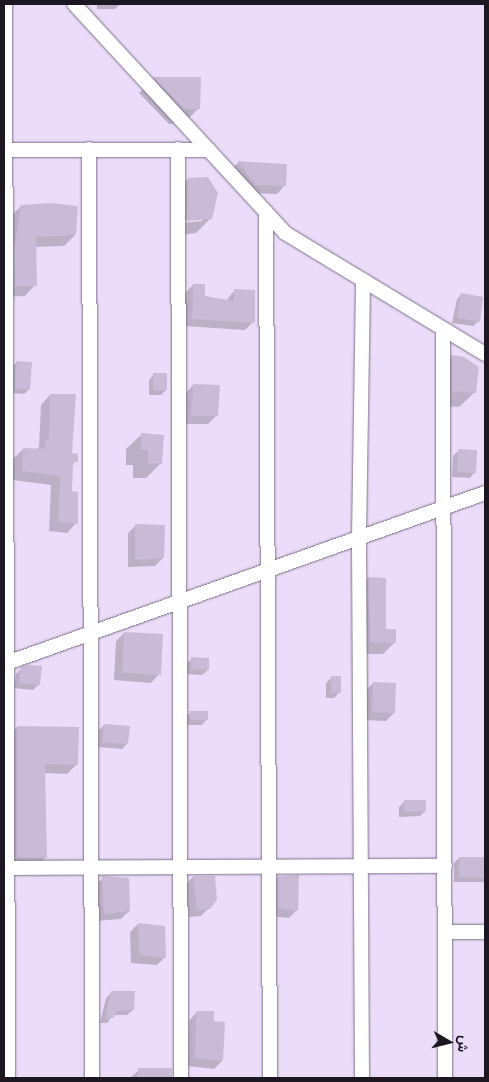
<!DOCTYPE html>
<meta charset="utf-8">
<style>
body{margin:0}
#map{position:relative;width:489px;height:1082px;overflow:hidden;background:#ebddf9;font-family:Commissioner,Vazirmatn,sans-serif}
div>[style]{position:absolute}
.shadow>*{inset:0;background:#0003}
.building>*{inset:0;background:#c9bbd6}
.roads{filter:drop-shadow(0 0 1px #7c6f88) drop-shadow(0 0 1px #7c6f88)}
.minor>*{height:14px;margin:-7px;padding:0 7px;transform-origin:7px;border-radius:7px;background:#fff}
span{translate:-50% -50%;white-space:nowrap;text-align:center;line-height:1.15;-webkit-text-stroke:5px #ebddf9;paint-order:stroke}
.frame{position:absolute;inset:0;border:5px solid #1c1720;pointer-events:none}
.north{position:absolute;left:424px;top:1017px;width:50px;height:50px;-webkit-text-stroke:4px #ebddf9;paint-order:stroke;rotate:98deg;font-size:14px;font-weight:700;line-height:20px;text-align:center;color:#1c1720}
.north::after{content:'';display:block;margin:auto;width:18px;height:22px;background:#1c1720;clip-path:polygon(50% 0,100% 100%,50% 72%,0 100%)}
</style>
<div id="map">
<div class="shadow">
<div style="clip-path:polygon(97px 4px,120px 4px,115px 9px,97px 9px)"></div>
<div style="clip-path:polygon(154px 78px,199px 108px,184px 123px,169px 124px,139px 93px)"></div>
<div style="clip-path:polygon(238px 163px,286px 165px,285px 185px,277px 194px,248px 193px,230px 170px)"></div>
<div style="clip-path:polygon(evenodd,188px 179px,214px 188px,215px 206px,211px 218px,196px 233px,172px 236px,173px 194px,188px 179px,202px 218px,202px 221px,181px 223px,181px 221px,202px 218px)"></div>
<div style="clip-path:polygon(21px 206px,75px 235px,64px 246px,35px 247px,35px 285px,25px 296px,4px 297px,10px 217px)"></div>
<div style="clip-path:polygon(193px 285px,203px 297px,226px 301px,235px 290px,253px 322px,245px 330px,184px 326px,185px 293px)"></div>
<div style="clip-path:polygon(462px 294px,479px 321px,473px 326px,452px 323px,457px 299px)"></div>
<div style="clip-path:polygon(452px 356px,475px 392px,459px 407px,437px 406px,437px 372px)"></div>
<div style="clip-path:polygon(17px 362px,29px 389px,24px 394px,10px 393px,11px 367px)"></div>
<div style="clip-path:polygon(154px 374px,166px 390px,161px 395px,149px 395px,149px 380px)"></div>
<div style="clip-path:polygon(193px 385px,217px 415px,208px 424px,184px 424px,185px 394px)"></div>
<div style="clip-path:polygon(50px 395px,71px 454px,76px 461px,71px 466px,70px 492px,76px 523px,67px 533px,49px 531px,51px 485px,13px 480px,13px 459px,23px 449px,36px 450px,39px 447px,41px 405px)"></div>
<div style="clip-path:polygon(142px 434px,161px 463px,146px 478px,133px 478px,133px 465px,126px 465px,126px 449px)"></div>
<div style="clip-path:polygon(459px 450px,475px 472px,470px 478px,452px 477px,453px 456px)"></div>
<div style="clip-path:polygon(136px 525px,163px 558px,155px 566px,128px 567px,128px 533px)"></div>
<div style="clip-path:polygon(368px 578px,385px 630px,395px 642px,383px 654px,359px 654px,356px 590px)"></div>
<div style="clip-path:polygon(124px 633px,159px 674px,151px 683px,114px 680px,116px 641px)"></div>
<div style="clip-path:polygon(192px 659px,208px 670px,202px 675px,186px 674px,186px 664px)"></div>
<div style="clip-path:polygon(21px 669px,39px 684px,33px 690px,14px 688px,16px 674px)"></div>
<div style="clip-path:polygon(331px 678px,340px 692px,334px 698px,326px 698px,326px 683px)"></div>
<div style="clip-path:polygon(373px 683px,394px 713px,386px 721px,364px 720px,365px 691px)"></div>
<div style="clip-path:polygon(191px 712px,207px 719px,202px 725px,185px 725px,185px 717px)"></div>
<div style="clip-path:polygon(104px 725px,127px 744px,122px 749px,98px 747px,99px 730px)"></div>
<div style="clip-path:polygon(17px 727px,77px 764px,67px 774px,44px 773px,46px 857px,36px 867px,8px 866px,8px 737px)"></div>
<div style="clip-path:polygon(404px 802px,425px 811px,420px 816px,399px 817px,399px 807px)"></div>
<div style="clip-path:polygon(459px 858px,485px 858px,485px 882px,454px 882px,454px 863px)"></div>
<div style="clip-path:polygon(193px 877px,214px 877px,209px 908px,201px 916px,189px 917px,185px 885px)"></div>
<div style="clip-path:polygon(278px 877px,297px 910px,289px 918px,270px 916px,270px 885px)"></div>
<div style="clip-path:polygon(103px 878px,129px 911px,121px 919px,96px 921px,94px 886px)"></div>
<div style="clip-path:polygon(138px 924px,165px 957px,157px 965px,131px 963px,130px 932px)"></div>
<div style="clip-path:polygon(111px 993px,133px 1010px,127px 1015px,113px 1015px,107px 1023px,100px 1023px,106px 998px)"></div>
<div style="clip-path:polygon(485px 996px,485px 1028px,484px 998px)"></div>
<div style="clip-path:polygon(197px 1012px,222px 1061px,214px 1069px,188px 1066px,189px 1021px)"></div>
<div style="clip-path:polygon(171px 1069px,172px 1078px,130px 1078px,139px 1070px)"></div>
</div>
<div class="building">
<div style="clip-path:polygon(153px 77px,201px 77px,200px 109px,184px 109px)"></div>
<div style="clip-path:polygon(237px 161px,287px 164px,286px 186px,256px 185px)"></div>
<div style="clip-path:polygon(208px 177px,218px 193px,212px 219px,187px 221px,188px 178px)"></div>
<div style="clip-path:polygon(50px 203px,78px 206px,76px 235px,36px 237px,37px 286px,15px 286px,14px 250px,21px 205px)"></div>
<div style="clip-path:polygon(193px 284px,205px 284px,205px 296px,234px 301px,234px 289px,255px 290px,255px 323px,192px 319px)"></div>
<div style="clip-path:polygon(461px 293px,483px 297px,480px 322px,457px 318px)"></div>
<div style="clip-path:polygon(452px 355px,464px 357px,479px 367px,476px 393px,452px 391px)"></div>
<div style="clip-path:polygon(16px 361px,32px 362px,30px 390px,15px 388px)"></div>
<div style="clip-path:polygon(153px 373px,167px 373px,167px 390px,153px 390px)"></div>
<div style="clip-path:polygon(193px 384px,220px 385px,218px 416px,191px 416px)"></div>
<div style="clip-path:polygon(50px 394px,76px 394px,72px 453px,78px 454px,78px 462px,73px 462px,72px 491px,78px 492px,78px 524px,58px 522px,60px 476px,22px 471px,23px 448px,45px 449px,45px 439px,49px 439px)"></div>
<div style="clip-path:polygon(141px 433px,164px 435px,162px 464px,148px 463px,148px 450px,141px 450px)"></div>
<div style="clip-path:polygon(458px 449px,477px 450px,476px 473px,457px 472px)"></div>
<div style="clip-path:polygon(135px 524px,165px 525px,164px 558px,135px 560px)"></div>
<div style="clip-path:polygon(368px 577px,386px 578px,386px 629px,396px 629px,396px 643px,370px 642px)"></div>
<div style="clip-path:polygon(124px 632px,163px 634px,161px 675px,122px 673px)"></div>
<div style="clip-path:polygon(191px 657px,209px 658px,209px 670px,191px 669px)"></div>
<div style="clip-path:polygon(27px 665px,42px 666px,40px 685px,19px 683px,21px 667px)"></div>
<div style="clip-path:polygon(331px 676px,341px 676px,341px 693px,331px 693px)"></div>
<div style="clip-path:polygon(373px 682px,396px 683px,395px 713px,372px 712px)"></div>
<div style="clip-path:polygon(190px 711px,208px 711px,208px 720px,190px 720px)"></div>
<div style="clip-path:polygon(104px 724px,130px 726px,128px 744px,102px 742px)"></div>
<div style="clip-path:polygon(17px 726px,79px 727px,78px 765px,45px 764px,47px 858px,17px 857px)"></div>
<div style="clip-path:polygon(404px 800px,426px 800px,426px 811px,404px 812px)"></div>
<div style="clip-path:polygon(459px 857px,485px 857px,485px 878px,459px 877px)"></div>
<div style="clip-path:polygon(299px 875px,298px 911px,278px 908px,278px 876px)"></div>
<div style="clip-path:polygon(102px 876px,129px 878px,130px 911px,104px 914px)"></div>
<div style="clip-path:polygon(193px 876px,215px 876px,217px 900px,210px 909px,197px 910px)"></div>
<div style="clip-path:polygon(138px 923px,165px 926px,166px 958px,139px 955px)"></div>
<div style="clip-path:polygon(111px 991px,135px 991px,134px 1010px,117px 1011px,113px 1018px,105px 1019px)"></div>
<div style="clip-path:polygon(196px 1011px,214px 1011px,214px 1021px,225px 1022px,223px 1061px,195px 1058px)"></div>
<div style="clip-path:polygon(138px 1068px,172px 1068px,172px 1078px,138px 1078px)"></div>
</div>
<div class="roads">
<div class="minor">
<div style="left:5px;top:4px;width:1074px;rotate:89.84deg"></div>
<div style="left:74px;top:4px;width:311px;rotate:47.3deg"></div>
<div style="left:285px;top:233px;width:234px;rotate:31.2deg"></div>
<div style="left:89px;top:149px;width:929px;rotate:89.81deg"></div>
<div style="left:178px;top:149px;width:929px;rotate:89.81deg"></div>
<div style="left:4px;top:150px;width:205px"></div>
<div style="left:266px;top:212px;width:866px;rotate:89.74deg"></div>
<div style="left:443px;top:329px;width:749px;rotate:89.85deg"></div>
<div style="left:4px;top:664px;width:510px;rotate:-19.57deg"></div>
<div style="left:4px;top:868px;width:441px;rotate:-0.3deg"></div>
<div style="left:445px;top:932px;width:40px"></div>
<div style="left:362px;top:1078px;width:540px;rotate:-90.32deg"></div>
<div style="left:359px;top:538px;width:258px;rotate:-89.1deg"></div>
</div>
</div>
<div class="frame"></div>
<div class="north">ش</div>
</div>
